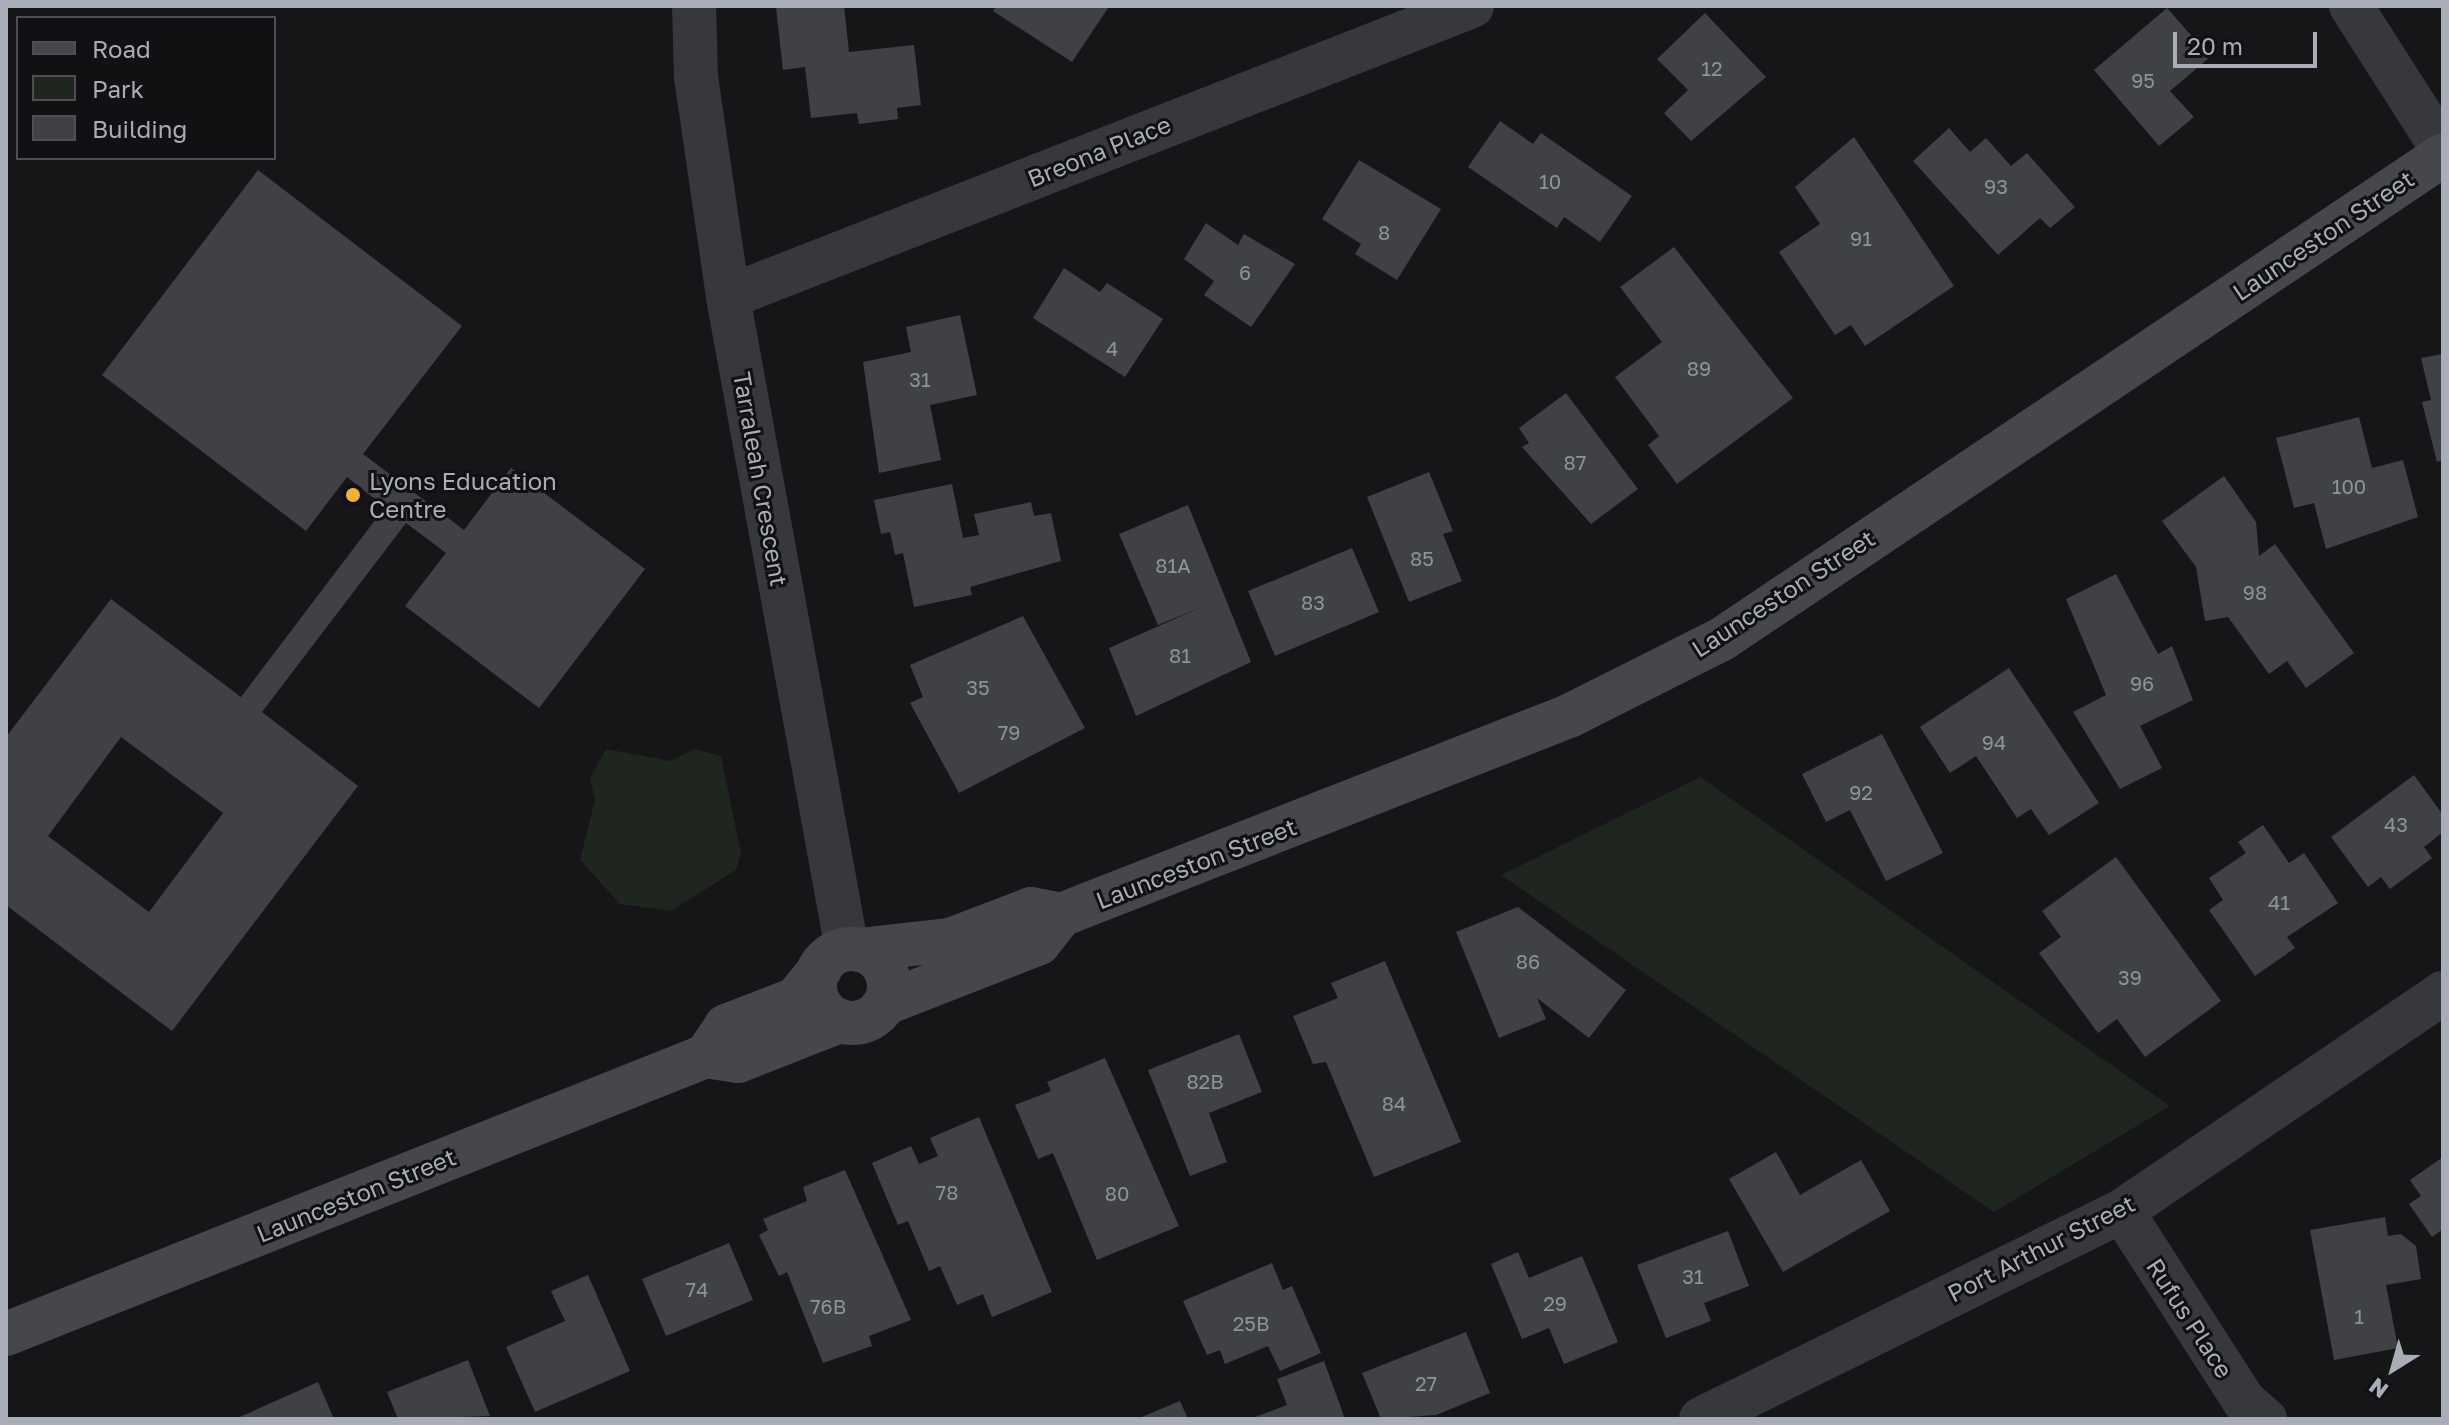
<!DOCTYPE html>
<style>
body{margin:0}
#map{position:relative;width:2449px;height:1425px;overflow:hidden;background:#161618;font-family:"Golos Text",sans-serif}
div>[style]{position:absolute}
.green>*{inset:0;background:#1e261f}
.building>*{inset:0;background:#404145}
.minor>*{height:44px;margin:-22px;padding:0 22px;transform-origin:22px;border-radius:22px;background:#37383d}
.secondary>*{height:44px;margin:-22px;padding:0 22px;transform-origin:22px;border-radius:22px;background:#45474d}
.secondary>.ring{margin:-22px;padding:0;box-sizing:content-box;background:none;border:44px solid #45474d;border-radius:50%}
.dots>*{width:22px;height:22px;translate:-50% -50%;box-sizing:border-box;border:4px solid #111113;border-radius:50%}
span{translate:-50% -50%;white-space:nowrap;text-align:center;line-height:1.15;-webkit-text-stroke:6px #111113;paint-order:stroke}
.number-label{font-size:20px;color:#8e929b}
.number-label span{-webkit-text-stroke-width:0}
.street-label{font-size:24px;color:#a8adb8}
.poi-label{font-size:24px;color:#a8adb8}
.left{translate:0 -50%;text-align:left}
.frame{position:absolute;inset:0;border:8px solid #a8adb8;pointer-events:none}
.legend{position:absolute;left:16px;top:16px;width:260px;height:144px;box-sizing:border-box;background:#111113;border:2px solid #4d4f55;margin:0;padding:10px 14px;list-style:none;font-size:24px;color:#a8adb8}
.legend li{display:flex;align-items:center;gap:16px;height:40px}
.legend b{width:40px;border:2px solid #4d4f55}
.north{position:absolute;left:2353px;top:1329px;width:80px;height:80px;-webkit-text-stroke:6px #111113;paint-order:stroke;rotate:217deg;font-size:22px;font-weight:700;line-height:32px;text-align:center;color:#a8adb8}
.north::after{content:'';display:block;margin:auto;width:28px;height:36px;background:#a8adb8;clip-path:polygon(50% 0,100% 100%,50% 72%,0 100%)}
.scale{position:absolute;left:2173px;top:32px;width:144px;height:36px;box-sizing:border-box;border:4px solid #a8adb8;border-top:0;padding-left:10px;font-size:24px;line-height:28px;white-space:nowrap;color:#a8adb8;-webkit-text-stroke:6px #111113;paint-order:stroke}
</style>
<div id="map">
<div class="green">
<div style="clip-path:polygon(606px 749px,670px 761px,695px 749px,721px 756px,741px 853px,736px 870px,671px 911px,620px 904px,580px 860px,595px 800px,590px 779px)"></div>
<div style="clip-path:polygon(1700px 777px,2170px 1106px,1994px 1212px,1501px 875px)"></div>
</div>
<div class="building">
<div style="clip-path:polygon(844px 6px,849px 52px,914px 45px,921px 105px,897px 108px,898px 119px,859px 124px,857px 113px,811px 118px,805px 67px,783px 70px,776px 8px)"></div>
<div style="clip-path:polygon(996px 6px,1105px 6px,1108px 8px,1072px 62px,993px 11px)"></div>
<div style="clip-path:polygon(2167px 8px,2210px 57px,2170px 91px,2194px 117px,2159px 146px,2094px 70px)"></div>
<div style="clip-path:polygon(1705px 13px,1766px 77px,1691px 141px,1664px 113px,1688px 90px,1657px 59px)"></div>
<div style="clip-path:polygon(1500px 121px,1533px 144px,1541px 133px,1632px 196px,1600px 242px,1564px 217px,1557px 228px,1468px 167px)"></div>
<div style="clip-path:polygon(1949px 128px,1970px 152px,1986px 138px,2011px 166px,2027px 153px,2075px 207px,2050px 228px,2040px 218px,1998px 255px,1913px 161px)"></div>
<div style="clip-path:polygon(1854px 137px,1954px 286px,1865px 346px,1851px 325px,1835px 335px,1779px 252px,1820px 224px,1795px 187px)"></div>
<div style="clip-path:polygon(1359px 160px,1441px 209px,1397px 280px,1355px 254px,1361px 244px,1322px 219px)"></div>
<div style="clip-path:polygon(evenodd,258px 170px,462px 326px,363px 454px,464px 530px,511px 468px,645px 569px,539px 708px,405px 606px,446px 553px,406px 523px,262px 712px,358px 786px,172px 1031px,6px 905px,6px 737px,111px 599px,241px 697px,385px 507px,347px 477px,306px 531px,102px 375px,258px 170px,121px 737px,223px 813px,149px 912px,48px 836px,121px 737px)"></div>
<div style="clip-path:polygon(1206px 223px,1238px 245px,1244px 234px,1295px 264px,1251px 327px,1204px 295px,1214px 281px,1184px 259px)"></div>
<div style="clip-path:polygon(1674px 247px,1793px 398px,1677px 484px,1648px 445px,1659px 436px,1615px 377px,1662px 342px,1620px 287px)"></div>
<div style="clip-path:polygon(1064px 268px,1100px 292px,1107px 283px,1163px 319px,1125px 377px,1033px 318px)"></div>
<div style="clip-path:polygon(960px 315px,977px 395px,930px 405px,941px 460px,879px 473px,863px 362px,911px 352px,906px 327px)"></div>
<div style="clip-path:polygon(2443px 354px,2443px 460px,2437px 462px,2422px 402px,2431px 400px,2421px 358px)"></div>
<div style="clip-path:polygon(1566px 393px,1638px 489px,1591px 524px,1522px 447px,1529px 443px,1519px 428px)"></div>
<div style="clip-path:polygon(2359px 417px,2372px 468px,2403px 460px,2418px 517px,2326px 549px,2314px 503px,2294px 508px,2276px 438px)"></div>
<div style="clip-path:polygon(1429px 472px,1453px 531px,1443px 534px,1462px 581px,1409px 602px,1367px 497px)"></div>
<div style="clip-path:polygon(2224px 476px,2256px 522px,2259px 556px,2275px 544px,2354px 653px,2306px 688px,2287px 661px,2269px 674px,2228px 617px,2205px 621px,2196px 567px,2162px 521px)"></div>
<div style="clip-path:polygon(952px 484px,963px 538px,979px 535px,974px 514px,1031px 502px,1034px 516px,1051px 513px,1061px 561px,970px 587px,972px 595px,914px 607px,903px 553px,895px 555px,890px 532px,881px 534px,874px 500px)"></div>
<div style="clip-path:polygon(1188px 505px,1251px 662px,1136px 716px,1109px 648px,1204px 606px,1158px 625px,1119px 534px)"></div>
<div style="clip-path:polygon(1352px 548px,1379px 612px,1275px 656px,1248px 591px)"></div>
<div style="clip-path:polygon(2116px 574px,2158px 654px,2172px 646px,2193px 700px,2140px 726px,2162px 768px,2120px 789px,2073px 712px,2106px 695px,2066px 599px)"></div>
<div style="clip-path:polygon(1023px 616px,1085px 728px,959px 793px,910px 703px,923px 697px,910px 665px)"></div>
<div style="clip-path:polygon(2009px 668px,2099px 803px,2049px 835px,2031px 809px,2017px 818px,1976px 756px,1950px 773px,1920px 727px)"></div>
<div style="clip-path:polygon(1882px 734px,1943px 853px,1886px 881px,1850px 810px,1826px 822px,1802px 774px)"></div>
<div style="clip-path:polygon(2414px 775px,2443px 815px,2443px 832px,2424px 847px,2432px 858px,2390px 889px,2381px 877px,2368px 887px,2331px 837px)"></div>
<div style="clip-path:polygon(2263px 825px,2289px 863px,2304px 853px,2338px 903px,2287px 937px,2295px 948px,2255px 976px,2209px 910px,2223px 900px,2209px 878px,2246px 853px,2238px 842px)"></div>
<div style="clip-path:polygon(2116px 857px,2221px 1001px,2145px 1057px,2117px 1019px,2098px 1033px,2039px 953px,2061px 937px,2042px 911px)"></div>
<div style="clip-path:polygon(1518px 907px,1626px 990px,1589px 1038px,1537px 998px,1546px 1019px,1499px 1038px,1456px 932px)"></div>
<div style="clip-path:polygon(1385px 961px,1461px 1142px,1374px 1177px,1326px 1062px,1313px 1064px,1293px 1016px,1338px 998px,1331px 983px)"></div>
<div style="clip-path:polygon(1239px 1034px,1262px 1092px,1209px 1113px,1227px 1162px,1190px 1176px,1148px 1070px)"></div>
<div style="clip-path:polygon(1105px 1058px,1179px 1226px,1097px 1260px,1053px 1153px,1038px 1159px,1015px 1105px,1051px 1091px,1047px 1082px)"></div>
<div style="clip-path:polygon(979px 1117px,1052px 1292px,992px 1317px,983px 1294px,957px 1305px,940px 1266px,929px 1271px,908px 1221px,898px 1225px,872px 1163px,911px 1146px,919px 1164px,938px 1156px,930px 1138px)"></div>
<div style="clip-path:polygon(1776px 1152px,1800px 1195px,1861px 1160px,1890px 1211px,1783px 1272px,1729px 1179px)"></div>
<div style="clip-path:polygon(2443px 1157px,2443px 1229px,2432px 1237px,2409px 1204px,2421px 1196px,2410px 1180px)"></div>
<div style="clip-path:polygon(845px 1170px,911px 1320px,869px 1336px,872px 1346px,823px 1363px,787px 1272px,779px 1276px,759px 1235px,768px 1230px,763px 1219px,807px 1201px,803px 1187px)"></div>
<div style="clip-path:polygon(2385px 1217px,2388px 1236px,2401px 1234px,2416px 1246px,2421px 1279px,2386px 1285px,2398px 1348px,2334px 1360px,2310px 1230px)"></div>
<div style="clip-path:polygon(1728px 1231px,1749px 1286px,1704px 1303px,1711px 1321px,1666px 1338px,1637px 1265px)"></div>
<div style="clip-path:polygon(729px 1243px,753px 1300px,666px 1336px,642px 1279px)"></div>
<div style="clip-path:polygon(1518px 1252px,1529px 1278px,1582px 1256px,1618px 1342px,1564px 1364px,1549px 1328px,1522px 1339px,1491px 1264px)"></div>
<div style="clip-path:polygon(1272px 1263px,1283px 1290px,1292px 1286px,1321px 1353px,1280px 1371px,1268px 1346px,1225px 1364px,1220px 1350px,1207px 1355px,1183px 1301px)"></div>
<div style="clip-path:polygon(588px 1275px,630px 1371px,535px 1412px,506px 1347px,565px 1321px,551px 1291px)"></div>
<div style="clip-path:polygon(1466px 1332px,1490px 1393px,1436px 1415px,1381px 1419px,1362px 1373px)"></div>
<div style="clip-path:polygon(468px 1360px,490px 1416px,398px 1419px,387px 1392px)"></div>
<div style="clip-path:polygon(1324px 1361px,1345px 1419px,1250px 1419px,1287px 1405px,1277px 1379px)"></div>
<div style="clip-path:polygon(318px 1382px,334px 1419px,235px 1419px)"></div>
<div style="clip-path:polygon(1180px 1401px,1188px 1419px,1137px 1419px)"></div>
</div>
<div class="minor">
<div style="left:694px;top:6px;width:71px;rotate:88.4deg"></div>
<div style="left:696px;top:77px;width:222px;rotate:81.7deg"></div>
<div style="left:728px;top:297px;width:663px;rotate:79.66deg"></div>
<div style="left:2351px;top:6px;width:171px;rotate:57.4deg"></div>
<div style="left:728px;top:297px;width:799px;rotate:-21.36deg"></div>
<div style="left:2122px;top:1211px;width:226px;rotate:57.3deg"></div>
<div style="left:2244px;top:1401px;width:28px;rotate:41deg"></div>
<div style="left:1701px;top:1419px;width:470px;rotate:-26.3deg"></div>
<div style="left:2122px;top:1211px;width:388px;rotate:-34.2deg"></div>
</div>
<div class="secondary">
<div class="ring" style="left:815px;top:949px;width:30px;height:30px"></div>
<div style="left:859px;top:950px;width:92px;rotate:-6.3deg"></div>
<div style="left:950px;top:940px;width:87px;rotate:-20.9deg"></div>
<div style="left:1031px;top:909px;width:31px;rotate:11deg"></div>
<div style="left:886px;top:1003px;width:164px;rotate:-21.4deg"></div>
<div style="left:1039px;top:943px;width:36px;rotate:-52deg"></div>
<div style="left:1061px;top:915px;width:546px;rotate:-21.39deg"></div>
<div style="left:1569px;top:716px;width:171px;rotate:-26.7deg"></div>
<div style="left:1722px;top:639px;width:868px;rotate:-33.87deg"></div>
<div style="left:706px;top:1056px;width:36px;rotate:-56deg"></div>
<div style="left:726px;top:1026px;width:75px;rotate:-21.1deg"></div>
<div style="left:796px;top:999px;width:38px;rotate:-51deg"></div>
<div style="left:6px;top:1334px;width:753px;rotate:-21.66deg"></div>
<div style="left:706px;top:1056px;width:32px;rotate:9deg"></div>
<div style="left:738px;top:1061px;width:110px;rotate:-21.4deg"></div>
</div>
<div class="dots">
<div style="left:353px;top:495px;background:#f2b134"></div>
</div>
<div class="number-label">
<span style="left:1712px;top:68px">12</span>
<span style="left:2143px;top:80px">95</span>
<span style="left:1550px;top:181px">10</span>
<span style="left:1996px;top:186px">93</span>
<span style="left:1384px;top:232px">8</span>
<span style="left:1861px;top:238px">91</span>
<span style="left:1245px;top:272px">6</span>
<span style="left:1112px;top:348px">4</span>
<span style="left:1699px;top:368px">89</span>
<span style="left:920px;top:379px">31</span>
<span style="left:1575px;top:462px">87</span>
<span style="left:2349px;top:486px">100</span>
<span style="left:1422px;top:558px">85</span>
<span style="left:1173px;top:565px">81A</span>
<span style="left:2255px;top:592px">98</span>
<span style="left:1313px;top:602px">83</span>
<span style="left:1180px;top:655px">81</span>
<span style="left:2142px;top:683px">96</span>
<span style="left:978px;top:687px">35</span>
<span style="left:1009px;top:732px">79</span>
<span style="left:1994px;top:742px">94</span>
<span style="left:1861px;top:792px">92</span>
<span style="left:2396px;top:824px">43</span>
<span style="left:2279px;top:902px">41</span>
<span style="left:1528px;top:961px">86</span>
<span style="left:2130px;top:977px">39</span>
<span style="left:1205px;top:1081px">82B</span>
<span style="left:1394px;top:1103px">84</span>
<span style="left:947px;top:1192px">78</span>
<span style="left:1117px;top:1193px">80</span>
<span style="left:1693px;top:1276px">31</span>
<span style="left:697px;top:1289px">74</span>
<span style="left:1555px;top:1303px">29</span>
<span style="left:828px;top:1306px">76B</span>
<span style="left:2359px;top:1316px">1</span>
<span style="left:1251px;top:1323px">25B</span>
<span style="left:1426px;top:1383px">27</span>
</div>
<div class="street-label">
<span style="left:1099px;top:151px;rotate:-22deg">Breona Place</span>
<span style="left:2323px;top:235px;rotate:-34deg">Launceston Street</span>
<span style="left:761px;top:479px;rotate:80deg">Tarraleah Crescent</span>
<span style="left:1783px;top:593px;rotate:-33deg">Launceston Street</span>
<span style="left:1196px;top:863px;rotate:-21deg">Launceston Street</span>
<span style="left:356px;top:1195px;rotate:-22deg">Launceston Street</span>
<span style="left:2041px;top:1248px;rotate:-27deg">Port Arthur Street</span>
<span style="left:2190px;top:1318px;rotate:57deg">Rufus Place</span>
</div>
<div class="poi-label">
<span class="left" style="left:369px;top:495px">Lyons Education<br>Centre</span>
</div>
<div class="frame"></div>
<ul class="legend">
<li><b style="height:10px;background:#45474d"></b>Road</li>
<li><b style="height:22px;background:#1e261f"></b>Park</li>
<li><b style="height:22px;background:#404145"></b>Building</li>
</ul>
<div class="north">N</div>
<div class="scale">20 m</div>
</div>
